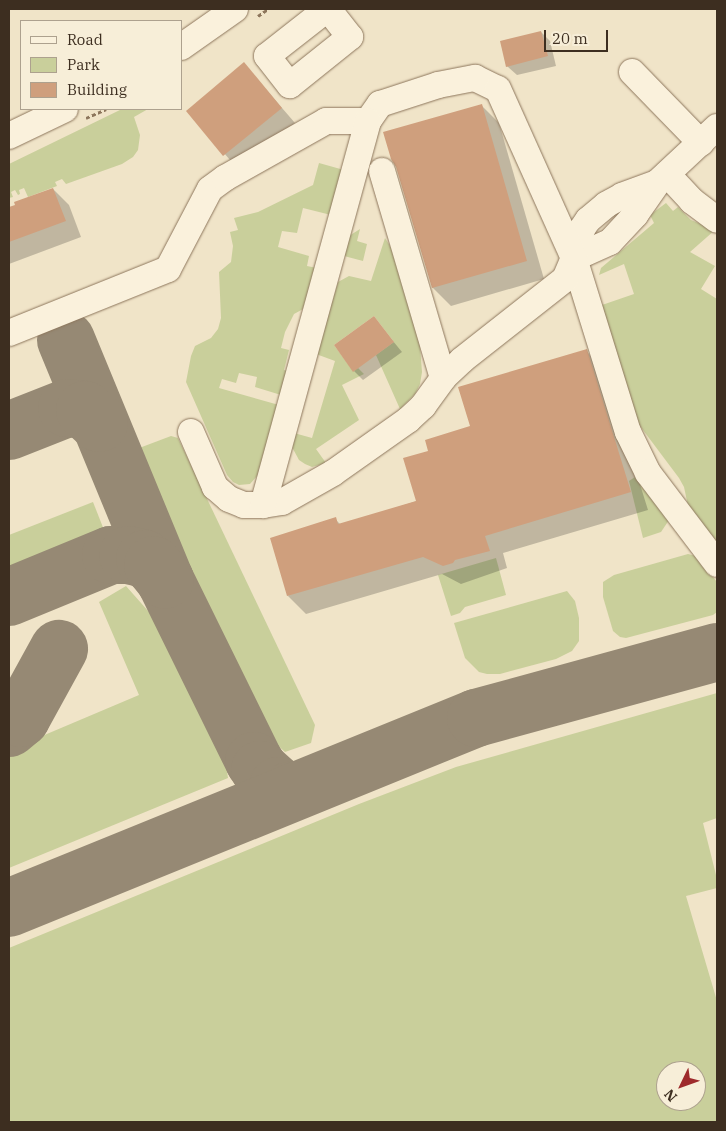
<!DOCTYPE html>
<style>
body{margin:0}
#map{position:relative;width:726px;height:1131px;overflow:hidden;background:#f0e4c8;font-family:"IBM Plex Serif",serif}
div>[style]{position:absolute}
.green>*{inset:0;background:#c9cf9b}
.shadow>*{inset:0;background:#0003}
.taxiway>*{height:58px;margin:-29px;padding:0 29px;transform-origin:29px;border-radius:29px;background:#968974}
.building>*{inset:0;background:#cf9f7d}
.path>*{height:3px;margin-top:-1.5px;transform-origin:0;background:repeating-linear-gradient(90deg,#8d765c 0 4px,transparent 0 6.5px)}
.roads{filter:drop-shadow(0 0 1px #8d765c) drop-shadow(0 0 1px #8d765c)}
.minor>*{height:26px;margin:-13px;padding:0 13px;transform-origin:13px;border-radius:13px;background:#faf1dc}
span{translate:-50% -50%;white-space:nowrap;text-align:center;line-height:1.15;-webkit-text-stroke:4px #f7eed8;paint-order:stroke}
.frame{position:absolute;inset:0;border:10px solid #3d2e20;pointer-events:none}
.legend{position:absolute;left:20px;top:20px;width:162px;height:90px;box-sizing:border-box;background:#f7eed8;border:1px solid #ada18e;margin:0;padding:6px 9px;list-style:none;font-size:15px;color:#3d2e20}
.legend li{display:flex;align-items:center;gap:10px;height:25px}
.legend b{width:25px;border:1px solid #ada18e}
.north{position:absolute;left:656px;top:1061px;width:50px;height:50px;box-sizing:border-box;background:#f7eed8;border:1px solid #ada18e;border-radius:50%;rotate:228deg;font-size:14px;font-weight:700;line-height:20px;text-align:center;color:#3d2e20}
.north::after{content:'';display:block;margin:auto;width:18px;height:22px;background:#9e2a2b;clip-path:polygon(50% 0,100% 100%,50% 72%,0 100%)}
.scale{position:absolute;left:544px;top:30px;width:64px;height:22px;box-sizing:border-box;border:2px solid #3d2e20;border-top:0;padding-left:6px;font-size:15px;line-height:18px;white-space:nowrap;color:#3d2e20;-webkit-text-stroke:4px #f7eed8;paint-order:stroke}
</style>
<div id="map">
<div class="green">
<div style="clip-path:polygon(122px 109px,148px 109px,134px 117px,140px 135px,138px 150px,133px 157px,122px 164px,66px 184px,62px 179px,55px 182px,57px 186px,28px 197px,24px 188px,19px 190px,20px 194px,18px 195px,15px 190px,11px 192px,13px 197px,9px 198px,9px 164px)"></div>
<div style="clip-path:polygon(319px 163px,344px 170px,331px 215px,303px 208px,297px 233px,282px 231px,278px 247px,309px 256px,307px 266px,317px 268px,305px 308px,294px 314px,285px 332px,281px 348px,289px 350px,284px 370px,288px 371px,281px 395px,255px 387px,257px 377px,239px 373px,236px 383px,222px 379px,219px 388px,279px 405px,258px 475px,250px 484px,239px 485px,233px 482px,227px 475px,186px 382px,191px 356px,195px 346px,211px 338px,218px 329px,221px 318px,219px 272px,231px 262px,233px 246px,230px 232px,238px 230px,234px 218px,258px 212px,313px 185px)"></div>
<div style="clip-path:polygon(666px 203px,673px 211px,678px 207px,691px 220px,715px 230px,690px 252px,715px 266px,701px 289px,717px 299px,717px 550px,690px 515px,684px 487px,679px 478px,637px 422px,602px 305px,634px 294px,624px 264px,599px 275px,601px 268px,654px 223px,650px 215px)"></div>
<div style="clip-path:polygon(360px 229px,357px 241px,367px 244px,363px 261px,344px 256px,349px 236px)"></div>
<div style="clip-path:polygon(385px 238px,392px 249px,420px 346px,422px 372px,420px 384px,415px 394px,400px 409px,376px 355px,394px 342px,374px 316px,334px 345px,353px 371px,358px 368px,364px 374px,342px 385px,359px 420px,316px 449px,326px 463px,312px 467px,305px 464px,299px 460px,292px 447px,294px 433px,312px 438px,335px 361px,316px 354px,338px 282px,349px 276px,371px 281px)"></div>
<div style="clip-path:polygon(171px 436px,178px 438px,315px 725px,311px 743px,285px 752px,263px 732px,129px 461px,129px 453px,134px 450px)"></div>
<div style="clip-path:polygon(635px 477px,669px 520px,661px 532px,643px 538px,629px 481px)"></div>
<div style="clip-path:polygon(93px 502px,106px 535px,9px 575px,9px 535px)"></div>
<div style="clip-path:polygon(688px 554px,696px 556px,717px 582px,717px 612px,713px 615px,626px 638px,620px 637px,613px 631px,603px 597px,603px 582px,614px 575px)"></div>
<div style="clip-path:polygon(496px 558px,506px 595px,465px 607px,460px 613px,451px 616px,438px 575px)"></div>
<div style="clip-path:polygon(126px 586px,164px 629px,221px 731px,228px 778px,9px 868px,9px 750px,139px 695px,99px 602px)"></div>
<div style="clip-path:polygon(567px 591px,575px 601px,579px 618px,579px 641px,572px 651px,556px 659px,500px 674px,487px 674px,479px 672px,465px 658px,454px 623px)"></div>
<div style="clip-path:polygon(evenodd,717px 693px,717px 818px,703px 823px,717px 879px,717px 888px,686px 896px,717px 1001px,717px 1122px,9px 1122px,9px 948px,359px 804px,456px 767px,717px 693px,666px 1071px,696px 1071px,696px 1101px,666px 1101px,666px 1071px)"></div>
</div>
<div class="shadow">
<div style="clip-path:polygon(541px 32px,550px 41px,556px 66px,517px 75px,507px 66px)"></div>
<div style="clip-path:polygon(244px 64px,295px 123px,238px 169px,187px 111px)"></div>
<div style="clip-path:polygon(481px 105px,499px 123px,544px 279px,451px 306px,433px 288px,398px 166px)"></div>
<div style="clip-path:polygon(53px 189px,69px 205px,81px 237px,9px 264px,9px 209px)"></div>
<div style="clip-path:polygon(374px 318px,402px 352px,363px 380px,354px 371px)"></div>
<div style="clip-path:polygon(586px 351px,604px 369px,648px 510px,503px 553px,507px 568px,461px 584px,442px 574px,306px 614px,288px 596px,335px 519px,341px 525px,417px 501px,430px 451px,472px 427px)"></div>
</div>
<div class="taxiway">
<div style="left:66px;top:340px;width:260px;rotate:67.6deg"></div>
<div style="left:165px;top:580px;width:202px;rotate:63.8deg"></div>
<div style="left:254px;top:761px;width:11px;rotate:56deg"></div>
<div style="left:260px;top:770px;width:24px;rotate:42deg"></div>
<div style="left:278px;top:786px;width:12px;rotate:24deg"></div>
<div style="left:289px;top:791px;width:7px;rotate:-8deg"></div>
<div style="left:9px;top:431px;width:62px;rotate:-21.6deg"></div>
<div style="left:67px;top:408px;width:18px;rotate:6deg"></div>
<div style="left:85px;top:410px;width:19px;rotate:43deg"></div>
<div style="left:9px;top:597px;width:110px;rotate:-22.4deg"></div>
<div style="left:111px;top:555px;width:17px"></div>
<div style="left:128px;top:555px;width:17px;rotate:13deg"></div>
<div style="left:145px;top:559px;width:10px;rotate:37deg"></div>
<div style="left:153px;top:565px;width:19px;rotate:51deg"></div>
<div style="left:9px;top:728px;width:16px;rotate:-40deg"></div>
<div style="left:21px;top:718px;width:79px;rotate:-61.2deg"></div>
<div style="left:9px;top:908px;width:504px;rotate:-22.14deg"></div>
<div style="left:476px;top:718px;width:250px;rotate:-15.3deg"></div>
</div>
<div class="building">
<div style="clip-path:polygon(541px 31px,548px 56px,506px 67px,500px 41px)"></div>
<div style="clip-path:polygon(244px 62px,282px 108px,223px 156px,186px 111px)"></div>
<div style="clip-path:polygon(482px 104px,527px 261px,432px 288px,396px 167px,391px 159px,383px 132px)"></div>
<div style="clip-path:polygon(53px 188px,66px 221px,9px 242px,9px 207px,15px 205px,14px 202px)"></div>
<div style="clip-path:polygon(374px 316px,394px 342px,353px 372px,334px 345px)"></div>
<div style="clip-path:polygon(587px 349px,631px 492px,485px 536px,490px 551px,455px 560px,453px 563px,443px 566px,423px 557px,287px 596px,270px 538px,336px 517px,338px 524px,416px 501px,403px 458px,428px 451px,425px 440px,470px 426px,458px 387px)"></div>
</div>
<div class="path">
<div style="left:258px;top:16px;width:12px;rotate:-35deg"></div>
<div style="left:86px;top:118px;width:22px;rotate:-24deg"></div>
</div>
<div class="roads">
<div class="minor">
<div style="left:327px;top:9px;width:76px;rotate:141.9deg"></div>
<div style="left:267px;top:56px;width:37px;rotate:52deg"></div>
<div style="left:290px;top:85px;width:77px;rotate:-38.7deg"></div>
<div style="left:350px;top:37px;width:36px;rotate:-128deg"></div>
<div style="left:181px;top:47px;width:66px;rotate:-35.1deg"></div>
<div style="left:632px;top:72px;width:99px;rotate:45.8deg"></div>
<div style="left:9px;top:136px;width:62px;rotate:-25.7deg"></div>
<div style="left:382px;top:171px;width:216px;rotate:73.6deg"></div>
<div style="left:667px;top:174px;width:37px;rotate:47deg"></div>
<div style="left:692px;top:201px;width:31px;rotate:37deg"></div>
<div style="left:657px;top:183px;width:37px;rotate:160deg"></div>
<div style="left:622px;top:196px;width:18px;rotate:151deg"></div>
<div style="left:606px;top:205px;width:23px;rotate:140deg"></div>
<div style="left:588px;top:220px;width:11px;rotate:124deg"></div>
<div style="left:582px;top:229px;width:30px;rotate:105deg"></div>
<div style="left:574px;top:258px;width:39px;rotate:-24deg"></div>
<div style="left:610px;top:242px;width:37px;rotate:-47deg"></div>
<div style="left:635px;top:215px;width:39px;rotate:-55deg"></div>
<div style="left:657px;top:183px;width:82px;rotate:-43deg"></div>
<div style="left:9px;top:333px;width:171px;rotate:-21.9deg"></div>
<div style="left:168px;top:269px;width:90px;rotate:-62.3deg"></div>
<div style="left:210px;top:189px;width:19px;rotate:-36deg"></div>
<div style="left:225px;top:178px;width:116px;rotate:-29.4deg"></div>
<div style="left:326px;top:121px;width:42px"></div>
<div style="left:368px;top:121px;width:21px;rotate:-55deg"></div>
<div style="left:380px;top:104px;width:61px;rotate:-18.1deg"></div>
<div style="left:438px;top:85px;width:38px;rotate:-11deg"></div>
<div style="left:475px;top:78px;width:25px;rotate:26deg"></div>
<div style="left:498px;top:89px;width:185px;rotate:65.8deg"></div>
<div style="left:574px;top:258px;width:182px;rotate:72.8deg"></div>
<div style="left:628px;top:432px;width:46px;rotate:64deg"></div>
<div style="left:648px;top:473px;width:114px;rotate:52.8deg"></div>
<div style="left:191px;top:432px;width:60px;rotate:66.4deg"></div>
<div style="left:215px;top:487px;width:18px;rotate:41deg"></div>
<div style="left:229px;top:499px;width:16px;rotate:22deg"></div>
<div style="left:244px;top:505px;width:19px"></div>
<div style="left:263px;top:505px;width:19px;rotate:-9deg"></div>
<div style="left:282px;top:502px;width:59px;rotate:-29.6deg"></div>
<div style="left:333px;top:473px;width:92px;rotate:-35.2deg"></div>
<div style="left:408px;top:420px;width:21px;rotate:-43deg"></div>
<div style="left:423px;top:406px;width:34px;rotate:-54deg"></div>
<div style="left:443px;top:378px;width:26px;rotate:-43deg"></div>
<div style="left:462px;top:360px;width:131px;rotate:-38.2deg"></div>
<div style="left:565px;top:279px;width:23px;rotate:-67deg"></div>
<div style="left:263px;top:505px;width:398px;rotate:-74.7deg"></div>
</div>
</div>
<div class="frame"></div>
<ul class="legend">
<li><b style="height:6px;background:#faf1dc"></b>Road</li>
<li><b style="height:14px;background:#c9cf9b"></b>Park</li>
<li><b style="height:14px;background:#cf9f7d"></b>Building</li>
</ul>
<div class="north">N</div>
<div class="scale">20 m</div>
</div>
